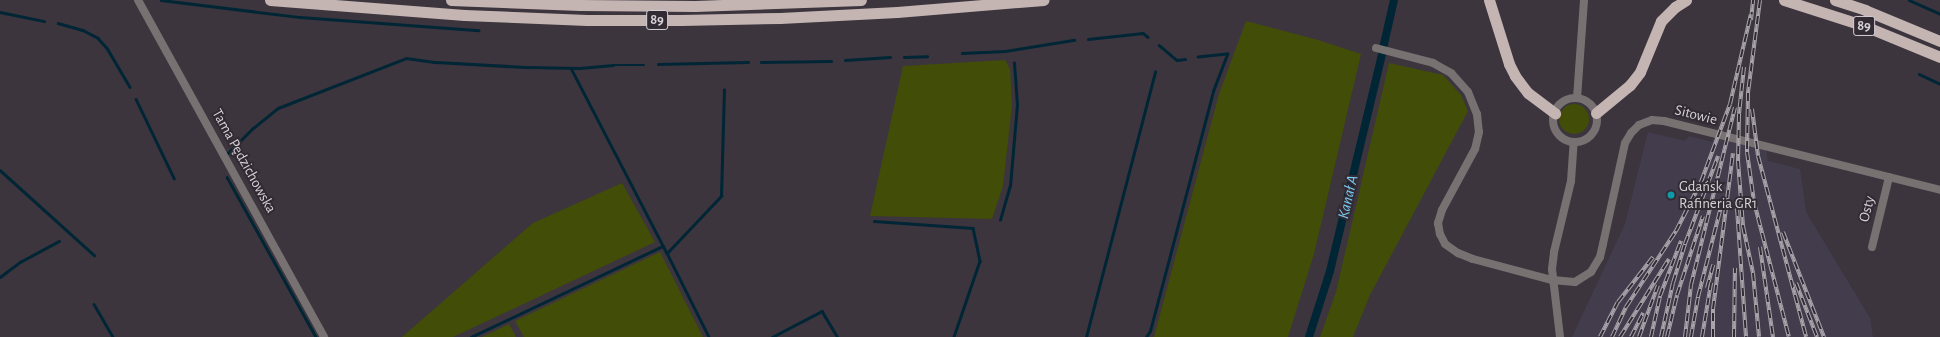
<!DOCTYPE html>
<meta charset="utf-8">
<style>
body{margin:0}
#map{position:relative;width:1940px;height:337px;overflow:hidden;background:#3c353e;font-family:"Alegreya Sans",sans-serif}
div>[style]{position:absolute}
.industrial>*{inset:0;background:#423c4d}
.green>*{inset:0;background:#424d08}
.round{border-radius:50%}
.stream>*{height:2.5px;margin:-1.25px;padding:0 1.25px;transform-origin:1.25px;border-radius:1.25px;background:#002636}
.canal>*{height:8px;margin:-4px;padding:0 4px;transform-origin:4px;border-radius:4px;background:#002636}
.minor>*{height:8px;margin:-4px;padding:0 4px;transform-origin:4px;border-radius:4px;background:#787171}
.tertiary>*{height:8px;margin:-4px;padding:0 4px;transform-origin:4px;border-radius:4px;background:#787171}
.tertiary>.ring{margin:-4px;padding:0;box-sizing:content-box;background:none;border:8px solid #787171;border-radius:50%}
.trunk>*{height:11px;margin:-5.5px;padding:0 5.5px;transform-origin:5.5px;border-radius:5.5px;background:#c4b5b3}
.rail>*{height:4px;margin-top:-2px;transform-origin:0;background:repeating-linear-gradient(90deg,#322b34 0 8px,#a9a4aa 0 16px);box-sizing:border-box;border-block:1px solid #a9a4aa}
.dots>*{width:11px;height:11px;translate:-50% -50%;box-sizing:border-box;border:2px solid #322b34;border-radius:50%}
span{translate:-50% -50%;white-space:nowrap;text-align:center;line-height:1.15;-webkit-text-stroke:4px #322b34;paint-order:stroke}
.shield-label span{padding:1px 3px;background:#322b34;border:1px solid;border-radius:3px;-webkit-text-stroke-width:0}
.shield-label{font-size:14px;color:#d6d2d7;font-weight:700}
.street-label{font-size:15px;color:#d6d2d7}
.poi-label{font-size:15px;color:#d6d2d7}
.left{translate:0 -50%;text-align:left}
.water-label{font-size:16px;color:#7bcbf1;font-style:italic}
</style>
<div id="map">
<div class="industrial">
<div style="clip-path:polygon(1648px 132px,1685px 141px,1689px 136px,1712px 142px,1713px 138px,1766px 150px,1768px 161px,1800px 169px,1806px 212px,1870px 318px,1873px 337px,1572px 337px,1625px 224px)"></div>
</div>
<div class="green">
<div style="clip-path:polygon(1246px 21px,1318px 40px,1361px 54px,1314px 254px,1288px 337px,1154px 337px,1219px 94px)"></div>
<div style="clip-path:polygon(1005px 60px,1010px 69px,1012px 105px,1003px 186px,992px 219px,870px 216px,903px 66px)"></div>
<div style="clip-path:polygon(1389px 63px,1443px 75px,1461px 95px,1468px 111px,1370px 295px,1353px 337px,1320px 337px,1336px 292px)"></div>
<div class="round" style="left:1559px;top:104px;width:30px;height:30px"></div>
<div style="clip-path:polygon(622px 183px,655px 242px,453px 337px,402px 337px,533px 223px)"></div>
<div style="clip-path:polygon(660px 252px,703px 337px,524px 337px,515px 321px)"></div>
<div style="clip-path:polygon(509px 324px,516px 337px,482px 337px)"></div>
</div>
<div class="stream">
<div style="left:161px;top:0;width:140px;rotate:7deg"></div>
<div style="left:300px;top:17px;width:179px;rotate:4.2deg"></div>
<div style="left:1909px;top:0;width:34px;rotate:24deg"></div>
<div style="left:0;top:12px;width:45px;rotate:11.6deg"></div>
<div style="left:58px;top:23px;width:26px;rotate:16deg"></div>
<div style="left:83px;top:30px;width:17px;rotate:28deg"></div>
<div style="left:98px;top:38px;width:13px;rotate:48deg"></div>
<div style="left:107px;top:48px;width:45px;rotate:59.5deg"></div>
<div style="left:1088px;top:39px;width:55px;rotate:-6.2deg"></div>
<div style="left:1143px;top:33px;width:6px;rotate:39deg"></div>
<div style="left:1159px;top:45px;width:23px;rotate:40deg"></div>
<div style="left:1177px;top:60px;width:8px;rotate:-7deg"></div>
<div style="left:962px;top:53px;width:43px;rotate:-2.7deg"></div>
<div style="left:1005px;top:51px;width:70px;rotate:-9.1deg"></div>
<div style="left:904px;top:57px;width:23px;rotate:-2deg"></div>
<div style="left:845px;top:60px;width:45px;rotate:-3.8deg"></div>
<div style="left:761px;top:62px;width:70px;rotate:-0.8deg"></div>
<div style="left:658px;top:64px;width:90px;rotate:-1.3deg"></div>
<div style="left:571px;top:68px;width:208px;rotate:62.6deg"></div>
<div style="left:667px;top:253px;width:79px;rotate:-46.5deg"></div>
<div style="left:721px;top:196px;width:106px;rotate:-88.4deg"></div>
<div style="left:1919px;top:74px;width:23px;rotate:25deg"></div>
<div style="left:136px;top:99px;width:88px;rotate:64.3deg"></div>
<div style="left:228px;top:153px;width:34px;rotate:-45deg"></div>
<div style="left:252px;top:129px;width:33px;rotate:-39deg"></div>
<div style="left:278px;top:108px;width:137px;rotate:-21.3deg"></div>
<div style="left:406px;top:58px;width:30px;rotate:8deg"></div>
<div style="left:436px;top:62px;width:89px;rotate:3.2deg"></div>
<div style="left:525px;top:67px;width:55px;rotate:1deg"></div>
<div style="left:580px;top:68px;width:33px;rotate:-5deg"></div>
<div style="left:613px;top:65px;width:31px"></div>
<div style="left:0;top:170px;width:127px;rotate:42.1deg"></div>
<div style="left:227px;top:177px;width:183px;rotate:60.9deg"></div>
<div style="left:1000px;top:220px;width:35px;rotate:-74deg"></div>
<div style="left:1010px;top:186px;width:81px;rotate:-85.1deg"></div>
<div style="left:1017px;top:105px;width:42px;rotate:-94.1deg"></div>
<div style="left:874px;top:221px;width:99px;rotate:4deg"></div>
<div style="left:973px;top:228px;width:34px;rotate:78deg"></div>
<div style="left:980px;top:261px;width:80px;rotate:108.9deg"></div>
<div style="left:667px;top:253px;width:94px;rotate:63.4deg"></div>
<div style="left:0;top:277px;width:25px;rotate:-37deg"></div>
<div style="left:20px;top:262px;width:44px;rotate:-28.3deg"></div>
<div style="left:94px;top:304px;width:38px;rotate:60deg"></div>
<div style="left:471px;top:337px;width:212px;rotate:-25.4deg"></div>
<div style="left:772px;top:337px;width:56px;rotate:-27.5deg"></div>
<div style="left:822px;top:311px;width:29px;rotate:59deg"></div>
<div style="left:1086px;top:337px;width:274px;rotate:-75.4deg"></div>
<div style="left:1146px;top:337px;width:7px;rotate:-56deg"></div>
<div style="left:1150px;top:331px;width:70px;rotate:-75.2deg"></div>
<div style="left:1168px;top:263px;width:178px;rotate:-75.3deg"></div>
<div style="left:1213px;top:91px;width:40px;rotate:-69deg"></div>
<div style="left:1227px;top:54px;width:29px;rotate:174deg"></div>
</div>
<div class="canal">
<div style="left:1384px;top:44px;width:45px;rotate:-77.2deg"></div>
<div style="left:1309px;top:337px;width:69px;rotate:-72.3deg"></div>
<div style="left:1330px;top:271px;width:222px;rotate:-76.5deg"></div>
</div>
<div class="minor">
<div style="left:138px;top:0;width:385px;rotate:61.1deg"></div>
<div style="left:1376px;top:48px;width:59px;rotate:14.7deg"></div>
<div style="left:1433px;top:63px;width:21px;rotate:29deg"></div>
<div style="left:1451px;top:73px;width:25px;rotate:48deg"></div>
<div style="left:1468px;top:92px;width:24px;rotate:68deg"></div>
<div style="left:1477px;top:114px;width:18px;rotate:84deg"></div>
<div style="left:1479px;top:132px;width:17px;rotate:103deg"></div>
<div style="left:1475px;top:149px;width:69px;rotate:118.4deg"></div>
<div style="left:1442px;top:210px;width:14px;rotate:107deg"></div>
<div style="left:1438px;top:223px;width:11px;rotate:80deg"></div>
<div style="left:1440px;top:234px;width:11px;rotate:63deg"></div>
<div style="left:1445px;top:244px;width:16px;rotate:35deg"></div>
<div style="left:1458px;top:253px;width:16px;rotate:22deg"></div>
<div style="left:1473px;top:259px;width:82px;rotate:14.9deg"></div>
<div style="left:1552px;top:280px;width:23px;rotate:5deg"></div>
<div style="left:1575px;top:282px;width:19px;rotate:-32deg"></div>
<div style="left:1591px;top:272px;width:17px;rotate:-59deg"></div>
<div style="left:1600px;top:257px;width:13px;rotate:-77deg"></div>
<div style="left:1603px;top:244px;width:103px;rotate:-77.7deg"></div>
<div style="left:1625px;top:143px;width:12px;rotate:-59deg"></div>
<div style="left:1631px;top:133px;width:11px;rotate:-45deg"></div>
<div style="left:1639px;top:125px;width:14px;rotate:-21deg"></div>
<div style="left:1652px;top:120px;width:12px;rotate:5deg"></div>
<div style="left:1664px;top:121px;width:284px;rotate:14deg"></div>
<div style="left:1872px;top:247px;width:72px;rotate:-76.3deg"></div>
</div>
<div class="tertiary">
<div style="left:1577px;top:98px;width:98px;rotate:-85.9deg"></div>
<div class="ring" style="left:1553px;top:98px;width:36px;height:36px"></div>
<div style="left:1560px;top:337px;width:68px;rotate:-96.7deg"></div>
<div style="left:1552px;top:269px;width:17px;rotate:-83deg"></div>
<div style="left:1554px;top:252px;width:73px;rotate:-76.5deg"></div>
<div style="left:1571px;top:181px;width:39px;rotate:-86deg"></div>
</div>
<div class="trunk">
<div style="left:270px;top:0;width:195px;rotate:4.4deg"></div>
<div style="left:464px;top:15px;width:123px;rotate:2.3deg"></div>
<div style="left:587px;top:20px;width:94px"></div>
<div style="left:681px;top:20px;width:99px;rotate:-1.2deg"></div>
<div style="left:780px;top:18px;width:117px;rotate:-2.9deg"></div>
<div style="left:897px;top:12px;width:147px;rotate:-4.7deg"></div>
<div style="left:451px;top:0;width:129px;rotate:2.2deg"></div>
<div style="left:580px;top:5px;width:115px;rotate:0.5deg"></div>
<div style="left:695px;top:6px;width:166px;rotate:-2.1deg"></div>
<div style="left:1489px;top:0;width:67px;rotate:72.6deg"></div>
<div style="left:1509px;top:64px;width:13px;rotate:63deg"></div>
<div style="left:1515px;top:76px;width:21px;rotate:53deg"></div>
<div style="left:1528px;top:93px;width:34px;rotate:37deg"></div>
<div style="left:1784px;top:0;width:82px;rotate:17.8deg"></div>
<div style="left:1862px;top:25px;width:84px;rotate:22.3deg"></div>
<div style="left:1835px;top:0;width:32px;rotate:18deg"></div>
<div style="left:1865px;top:10px;width:81px;rotate:22.5deg"></div>
<div style="left:1596px;top:113px;width:44px;rotate:-39.5deg"></div>
<div style="left:1630px;top:85px;width:16px;rotate:-52deg"></div>
<div style="left:1640px;top:72px;width:55px;rotate:-67.6deg"></div>
<div style="left:1661px;top:21px;width:20px;rotate:-45deg"></div>
<div style="left:1675px;top:7px;width:13px;rotate:-32deg"></div>
</div>
<div class="rail">
<div style="left:1760px;top:0;width:94px;rotate:97.4deg"></div>
<div style="left:1748px;top:93px;width:59px;rotate:91deg"></div>
<div style="left:1747px;top:152px;width:50px;rotate:82deg"></div>
<div style="left:1754px;top:202px;width:139px;rotate:75.5deg"></div>
<div style="left:1751px;top:20px;width:20px;rotate:-84deg"></div>
<div style="left:1744px;top:67px;width:47px;rotate:96.1deg"></div>
<div style="left:1739px;top:114px;width:47px;rotate:91.2deg"></div>
<div style="left:1738px;top:161px;width:65px;rotate:85.6deg"></div>
<div style="left:1743px;top:226px;width:48px;rotate:78deg"></div>
<div style="left:1753px;top:273px;width:64px;rotate:84.6deg"></div>
<div style="left:1752px;top:109px;width:47px;rotate:82.7deg"></div>
<div style="left:1758px;top:156px;width:187px;rotate:75.1deg"></div>
<div style="left:1737px;top:208px;width:129px;rotate:86deg"></div>
<div style="left:1783px;top:232px;width:113px;rotate:68.7deg"></div>
<div style="left:1760px;top:247px;width:91px;rotate:81.8deg"></div>
<div style="left:1796px;top:283px;width:58px;rotate:68.7deg"></div>
<div style="left:1707px;top:288px;width:24px;rotate:-75deg"></div>
<div style="left:1600px;top:337px;width:39px;rotate:-63deg"></div>
<div style="left:1618px;top:302px;width:57px;rotate:-52.1deg"></div>
<div style="left:1612px;top:337px;width:33px;rotate:-65deg"></div>
<div style="left:1626px;top:307px;width:91px;rotate:-56.7deg"></div>
<div style="left:1676px;top:231px;width:55px;rotate:-63deg"></div>
<div style="left:1701px;top:182px;width:83px;rotate:-69.6deg"></div>
<div style="left:1730px;top:104px;width:92px;rotate:-76.9deg"></div>
<div style="left:1620px;top:337px;width:92px;rotate:-57.9deg"></div>
<div style="left:1631px;top:337px;width:27px;rotate:-63deg"></div>
<div style="left:1639px;top:337px;width:55px;rotate:-69.9deg"></div>
<div style="left:1651px;top:337px;width:42px;rotate:-77.6deg"></div>
<div style="left:1660px;top:296px;width:59px;rotate:-69.1deg"></div>
<div style="left:1661px;top:337px;width:55px;rotate:-77.5deg"></div>
<div style="left:1673px;top:283px;width:41px;rotate:-72.9deg"></div>
<div style="left:1685px;top:244px;width:94px;rotate:-69.4deg"></div>
<div style="left:1667px;top:337px;width:43px;rotate:-76.6deg"></div>
<div style="left:1677px;top:295px;width:83px;rotate:-71.8deg"></div>
<div style="left:1685px;top:337px;width:52px;rotate:-83.4deg"></div>
<div style="left:1691px;top:285px;width:183px;rotate:-76.1deg"></div>
<div style="left:1691px;top:337px;width:41px;rotate:-80.1deg"></div>
<div style="left:1698px;top:297px;width:97px;rotate:-75.7deg"></div>
<div style="left:1702px;top:337px;width:55px;rotate:-80.5deg"></div>
<div style="left:1713px;top:337px;width:28px;rotate:-90deg"></div>
<div style="left:1713px;top:309px;width:157px;rotate:-82.7deg"></div>
<div style="left:1734px;top:337px;width:69px;rotate:-89.2deg"></div>
</div>
<div class="dots">
<div style="left:1671px;top:195px;background:#0f9aa8"></div>
</div>
<div class="shield-label">
<span style="left:657px;top:20px">89</span>
<span style="left:1864px;top:26px">89</span>
</div>
<div class="street-label">
<span style="left:1696px;top:115px;rotate:14deg">Sitowie</span>
<span style="left:244px;top:161px;rotate:61deg">Tama Pędzichowska</span>
<span style="left:1867px;top:209px;rotate:-76deg">Osty</span>
</div>
<div class="poi-label">
<span class="left" style="left:1679px;top:195px">Gdańsk<br>Rafineria GR1</span>
</div>
<div class="water-label">
<span style="left:1348px;top:197px;rotate:-77deg">Kanał A</span>
</div>
</div>
